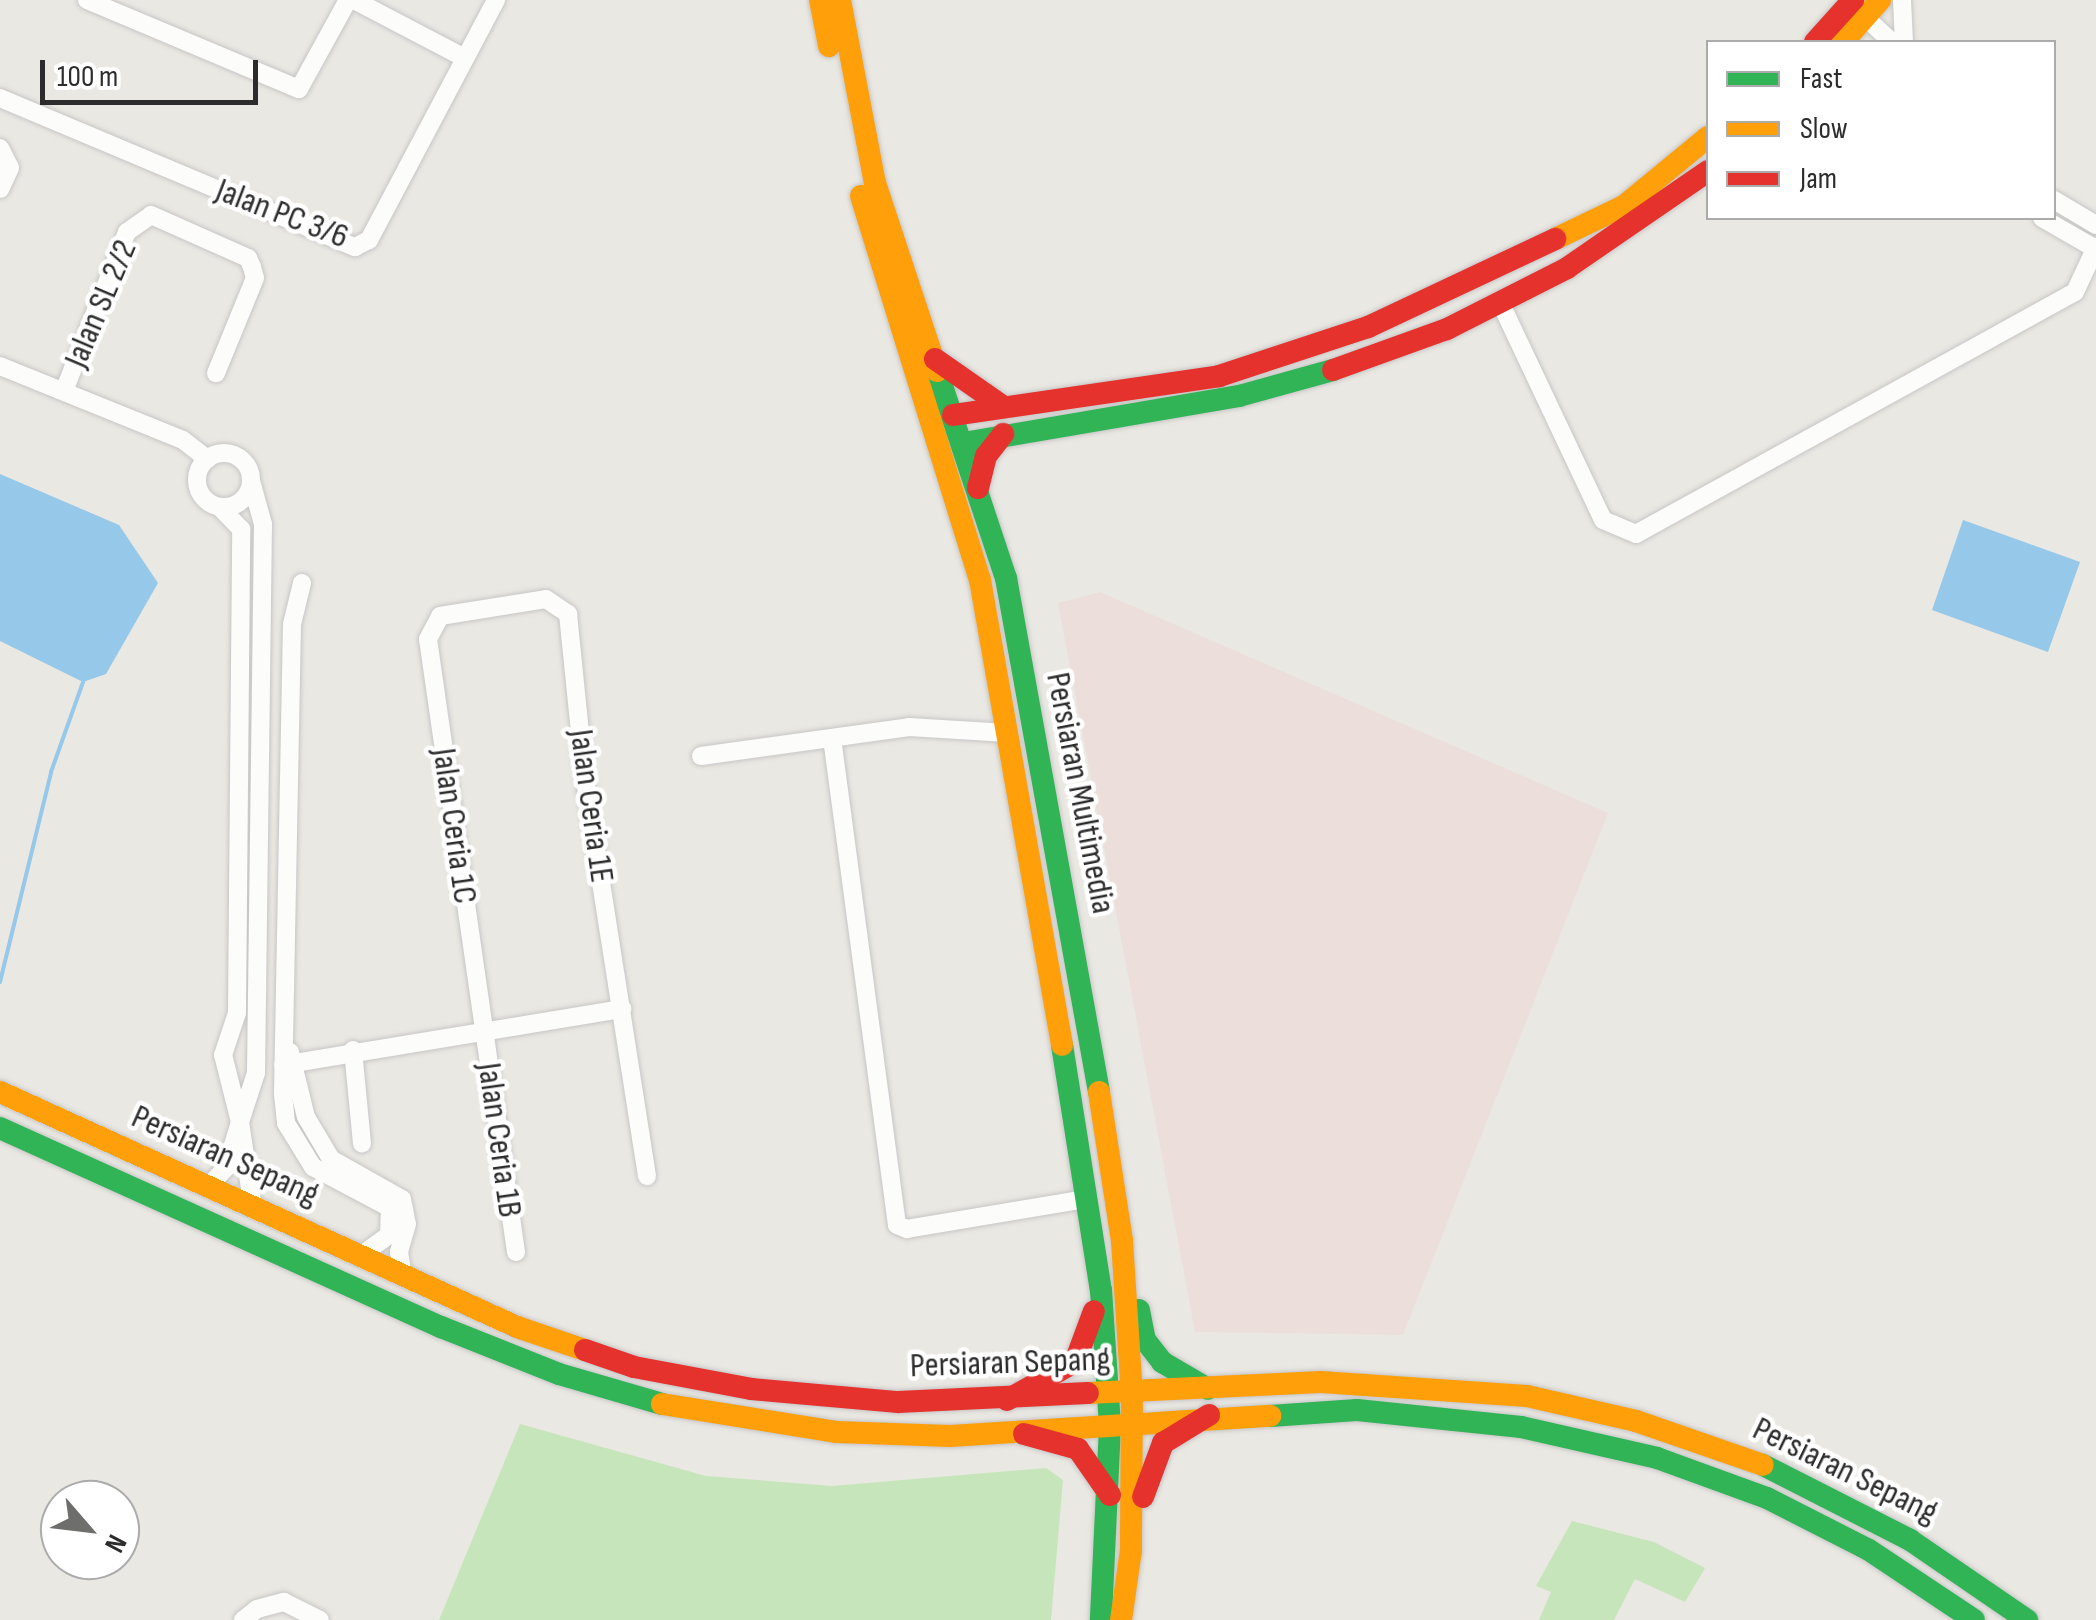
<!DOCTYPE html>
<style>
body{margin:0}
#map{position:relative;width:2096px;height:1620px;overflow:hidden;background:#eae8e2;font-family:"Sofia Sans Condensed",sans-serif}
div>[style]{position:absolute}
.medical>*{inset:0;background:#ecdedb}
.green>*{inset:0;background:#c6e5bb}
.water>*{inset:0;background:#96c8ea}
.stream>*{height:4px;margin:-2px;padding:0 2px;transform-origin:2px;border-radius:2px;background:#96c8ea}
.roads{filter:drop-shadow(0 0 2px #c7c6c7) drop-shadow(0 0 2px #c7c6c7)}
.street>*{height:18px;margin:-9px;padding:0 9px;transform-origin:9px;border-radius:9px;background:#fcfcfb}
.street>.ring{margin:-9px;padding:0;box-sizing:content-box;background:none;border:18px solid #fcfcfb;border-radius:50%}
.fast>*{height:22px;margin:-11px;padding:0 11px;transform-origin:11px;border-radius:11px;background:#30b455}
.slow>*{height:22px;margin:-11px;padding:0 11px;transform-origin:11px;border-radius:11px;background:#ff9f0a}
.jam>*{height:22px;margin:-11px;padding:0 11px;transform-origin:11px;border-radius:11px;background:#e5322d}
span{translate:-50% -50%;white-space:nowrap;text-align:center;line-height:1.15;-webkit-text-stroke:9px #fff;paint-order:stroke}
.street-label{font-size:35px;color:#2c2c2c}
.legend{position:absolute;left:1706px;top:40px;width:350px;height:180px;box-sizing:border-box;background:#fff;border:2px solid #ababab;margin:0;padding:12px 18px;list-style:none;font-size:30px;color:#2c2c2c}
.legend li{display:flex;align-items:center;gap:20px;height:50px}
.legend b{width:50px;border:2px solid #ababab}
.north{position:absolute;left:40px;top:1480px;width:100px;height:100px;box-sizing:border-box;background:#fff;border:2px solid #ababab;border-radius:50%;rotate:118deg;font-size:28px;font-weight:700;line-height:40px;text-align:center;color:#2c2c2c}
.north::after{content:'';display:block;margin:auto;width:35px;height:45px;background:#6e6e6c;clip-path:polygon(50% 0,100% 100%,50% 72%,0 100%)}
.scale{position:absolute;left:40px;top:60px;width:218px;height:45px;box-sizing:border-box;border:5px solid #2c2c2c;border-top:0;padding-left:12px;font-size:30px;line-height:35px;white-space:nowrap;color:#2c2c2c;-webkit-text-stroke:8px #fff;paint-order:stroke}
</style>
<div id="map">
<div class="medical">
<div style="clip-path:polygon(1100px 592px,1608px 813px,1403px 1335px,1195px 1332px,1058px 603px)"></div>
</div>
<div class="green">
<div style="clip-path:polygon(520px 1424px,706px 1476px,832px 1486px,1046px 1468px,1063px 1480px,1051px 1620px,439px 1620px)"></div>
<div style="clip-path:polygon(1572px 1521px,1654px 1542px,1705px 1568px,1685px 1602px,1635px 1579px,1614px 1620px,1539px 1620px,1551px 1592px,1536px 1586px)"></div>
</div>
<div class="water">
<div style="clip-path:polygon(0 474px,119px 525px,158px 583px,106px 674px,83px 682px,0 641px)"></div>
<div style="clip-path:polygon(1963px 520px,2080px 562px,2048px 652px,1932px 610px)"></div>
</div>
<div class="stream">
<div style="left:0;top:982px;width:216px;rotate:-76.3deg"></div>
<div style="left:51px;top:772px;width:96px;rotate:-70.4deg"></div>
</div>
<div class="roads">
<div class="street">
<div style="left:87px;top:0;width:230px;rotate:22.8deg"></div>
<div style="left:299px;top:89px;width:102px;rotate:-61.2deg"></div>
<div style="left:354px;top:0;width:125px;rotate:27.6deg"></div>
<div style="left:1902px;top:0;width:42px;rotate:87.3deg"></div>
<div style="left:1865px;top:17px;width:37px;rotate:43deg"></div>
<div style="left:0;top:98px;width:385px;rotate:22.8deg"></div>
<div style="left:355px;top:247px;width:16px;rotate:-27deg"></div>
<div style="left:369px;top:240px;width:272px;rotate:-62.1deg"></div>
<div style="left:0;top:148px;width:22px;rotate:63deg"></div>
<div style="left:10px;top:168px;width:23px;rotate:115deg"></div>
<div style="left:2054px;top:200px;width:49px;rotate:30.8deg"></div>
<div style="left:2042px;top:218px;width:62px;rotate:29.9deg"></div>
<div style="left:1500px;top:302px;width:241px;rotate:64.7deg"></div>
<div style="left:1603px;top:520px;width:36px;rotate:23deg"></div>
<div style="left:1636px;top:534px;width:501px;rotate:-28.87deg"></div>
<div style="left:2075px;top:292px;width:50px;rotate:-65deg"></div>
<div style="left:0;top:366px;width:197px;rotate:22deg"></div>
<div style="left:183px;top:440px;width:31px;rotate:38deg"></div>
<div style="left:64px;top:391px;width:171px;rotate:-68.4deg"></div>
<div style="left:127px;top:232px;width:29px;rotate:-35deg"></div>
<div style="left:151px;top:215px;width:106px;rotate:23.9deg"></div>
<div style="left:248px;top:258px;width:10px;rotate:66deg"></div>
<div style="left:252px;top:267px;width:11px;rotate:75deg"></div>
<div style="left:255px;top:278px;width:103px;rotate:112.3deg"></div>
<div class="ring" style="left:197px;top:453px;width:36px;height:36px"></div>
<div style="left:251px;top:481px;width:45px;rotate:74.4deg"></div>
<div style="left:263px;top:524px;width:549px;rotate:90.73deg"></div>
<div style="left:256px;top:1073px;width:52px;rotate:108.1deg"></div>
<div style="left:240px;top:1122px;width:87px;rotate:81.4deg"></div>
<div style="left:302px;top:583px;width:42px;rotate:103.7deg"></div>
<div style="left:292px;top:624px;width:470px;rotate:91.1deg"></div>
<div style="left:283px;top:1094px;width:29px;rotate:84deg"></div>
<div style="left:286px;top:1123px;width:52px;rotate:58.5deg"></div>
<div style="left:313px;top:1167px;width:87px;rotate:28deg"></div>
<div style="left:390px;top:1208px;width:27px;rotate:92deg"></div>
<div style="left:389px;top:1235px;width:36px;rotate:144deg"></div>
<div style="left:832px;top:738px;width:491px;rotate:82.4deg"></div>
<div style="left:897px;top:1225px;width:11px;rotate:22deg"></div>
<div style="left:907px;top:1229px;width:182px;rotate:-9.5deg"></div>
<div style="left:701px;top:756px;width:210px;rotate:-7.9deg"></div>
<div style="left:909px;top:727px;width:99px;rotate:3.5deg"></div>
<div style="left:353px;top:1050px;width:94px;rotate:84.5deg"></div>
<div style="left:290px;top:1052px;width:67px;rotate:76.2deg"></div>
<div style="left:306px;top:1117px;width:49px;rotate:59.2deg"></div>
<div style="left:331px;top:1159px;width:81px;rotate:29.4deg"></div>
<div style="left:402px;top:1199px;width:25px;rotate:79deg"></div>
<div style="left:407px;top:1224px;width:29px;rotate:106deg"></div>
<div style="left:399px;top:1252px;width:24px;rotate:81deg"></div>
<div style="left:283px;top:1065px;width:344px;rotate:-9.4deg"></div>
<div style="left:208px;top:1187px;width:26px;rotate:-47deg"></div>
<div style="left:226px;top:1168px;width:48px;rotate:-73.1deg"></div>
<div style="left:240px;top:1122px;width:69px;rotate:-104.2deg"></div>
<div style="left:223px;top:1055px;width:44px;rotate:-71.6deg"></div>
<div style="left:237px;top:1013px;width:484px;rotate:-89.5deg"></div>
<div style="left:241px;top:529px;width:29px;rotate:-134deg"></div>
<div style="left:516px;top:1252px;width:619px;rotate:-98.17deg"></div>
<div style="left:428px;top:639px;width:26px;rotate:-62deg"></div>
<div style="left:440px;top:616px;width:107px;rotate:-9.1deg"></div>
<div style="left:546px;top:599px;width:27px;rotate:34deg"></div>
<div style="left:568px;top:614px;width:167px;rotate:84.2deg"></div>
<div style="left:585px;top:780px;width:401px;rotate:81.1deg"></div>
<div style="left:243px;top:1620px;width:18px;rotate:-38deg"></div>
<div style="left:257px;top:1609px;width:28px;rotate:-15deg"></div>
<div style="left:284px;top:1602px;width:40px;rotate:26.6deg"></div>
</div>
<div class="fast">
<div style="left:937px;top:371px;width:218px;rotate:71.6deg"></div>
<div style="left:1006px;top:578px;width:522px;rotate:79.74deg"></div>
<div style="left:964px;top:443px;width:279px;rotate:-9.7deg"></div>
<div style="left:1239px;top:396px;width:98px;rotate:-15.5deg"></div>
<div style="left:1062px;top:1045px;width:248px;rotate:81deg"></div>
<div style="left:1101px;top:1290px;width:136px;rotate:86.2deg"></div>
<div style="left:1110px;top:1426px;width:194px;rotate:92.7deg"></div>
<div style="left:0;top:1128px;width:484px;rotate:24.3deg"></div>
<div style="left:441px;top:1327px;width:127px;rotate:21.7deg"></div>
<div style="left:559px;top:1374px;width:107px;rotate:16.2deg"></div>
<div style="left:1139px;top:1310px;width:31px;rotate:79deg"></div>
<div style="left:1145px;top:1340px;width:28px;rotate:52deg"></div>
<div style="left:1162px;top:1362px;width:53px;rotate:30.4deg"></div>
<div style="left:1270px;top:1416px;width:87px;rotate:-3.9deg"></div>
<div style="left:1357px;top:1410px;width:165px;rotate:5.9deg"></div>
<div style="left:1521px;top:1427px;width:139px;rotate:12.8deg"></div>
<div style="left:1657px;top:1458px;width:117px;rotate:20deg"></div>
<div style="left:1767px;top:1498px;width:114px;rotate:27deg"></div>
<div style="left:1869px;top:1550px;width:126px;rotate:33.7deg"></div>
<div style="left:1763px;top:1465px;width:165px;rotate:27deg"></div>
<div style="left:1910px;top:1540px;width:142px;rotate:34.4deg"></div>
</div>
<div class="slow">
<div style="left:820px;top:0;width:47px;rotate:78.9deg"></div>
<div style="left:840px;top:0;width:186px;rotate:79.2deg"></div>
<div style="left:875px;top:183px;width:198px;rotate:71.7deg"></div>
<div style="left:1843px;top:42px;width:56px;rotate:-48.6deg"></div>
<div style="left:861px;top:196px;width:402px;rotate:72.8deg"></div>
<div style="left:980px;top:580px;width:472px;rotate:80deg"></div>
<div style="left:1555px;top:239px;width:76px;rotate:-25.6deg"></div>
<div style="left:1624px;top:206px;width:109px;rotate:-39.4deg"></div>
<div style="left:0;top:1092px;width:568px;rotate:24.44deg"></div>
<div style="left:517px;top:1327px;width:72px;rotate:18.7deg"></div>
<div style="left:1099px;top:1092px;width:151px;rotate:81.2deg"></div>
<div style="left:1122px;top:1241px;width:154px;rotate:86.3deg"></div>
<div style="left:1132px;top:1395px;width:155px;rotate:90.4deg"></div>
<div style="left:1131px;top:1550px;width:71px;rotate:98.1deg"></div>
<div style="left:1088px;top:1393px;width:233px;rotate:-2.7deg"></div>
<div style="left:1321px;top:1382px;width:206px;rotate:3.9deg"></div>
<div style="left:1527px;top:1396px;width:112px;rotate:12.9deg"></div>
<div style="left:1636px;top:1421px;width:134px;rotate:19.1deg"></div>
<div style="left:662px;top:1404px;width:176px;rotate:9.1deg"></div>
<div style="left:836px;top:1432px;width:114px;rotate:2deg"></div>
<div style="left:950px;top:1436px;width:321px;rotate:-3.6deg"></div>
</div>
<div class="jam">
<div style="left:1815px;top:42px;width:57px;rotate:-47.9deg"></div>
<div style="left:935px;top:359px;width:80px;rotate:34.9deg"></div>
<div style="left:1333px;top:370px;width:121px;rotate:-19.8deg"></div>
<div style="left:1447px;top:329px;width:135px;rotate:-26.9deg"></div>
<div style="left:1567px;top:268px;width:171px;rotate:-34.5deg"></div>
<div style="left:953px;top:415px;width:269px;rotate:-8.3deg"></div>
<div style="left:1219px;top:376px;width:157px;rotate:-18.2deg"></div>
<div style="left:1368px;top:327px;width:207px;rotate:-25.2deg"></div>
<div style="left:978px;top:488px;width:33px;rotate:-76deg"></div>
<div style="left:986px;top:456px;width:28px;rotate:-52deg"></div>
<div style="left:585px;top:1350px;width:52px;rotate:19.1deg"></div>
<div style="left:634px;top:1367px;width:119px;rotate:10.6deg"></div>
<div style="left:751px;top:1389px;width:148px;rotate:5.1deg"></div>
<div style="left:898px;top:1402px;width:190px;rotate:-2.7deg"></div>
<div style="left:1007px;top:1400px;width:78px;rotate:-29.2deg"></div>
<div style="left:1075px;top:1362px;width:54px;rotate:-69.6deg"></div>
<div style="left:1024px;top:1434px;width:56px;rotate:15.5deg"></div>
<div style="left:1078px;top:1449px;width:56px;rotate:55.2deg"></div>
<div style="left:1143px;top:1497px;width:58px;rotate:-69.7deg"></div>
<div style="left:1163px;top:1443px;width:54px;rotate:-31.3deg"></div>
</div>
</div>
<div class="street-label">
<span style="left:282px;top:214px;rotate:21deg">Jalan PC 3/6</span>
<span style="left:101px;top:304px;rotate:-67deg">Jalan SL 2/2</span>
<span style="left:1080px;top:793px;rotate:79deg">Persiaran Multimedia</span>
<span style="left:591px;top:806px;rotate:82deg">Jalan Ceria 1E</span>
<span style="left:454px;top:826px;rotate:82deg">Jalan Ceria 1C</span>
<span style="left:499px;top:1140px;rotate:82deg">Jalan Ceria 1B</span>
<span style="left:225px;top:1156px;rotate:24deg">Persiaran Sepang</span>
<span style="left:1010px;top:1363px;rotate:-2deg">Persiaran Sepang</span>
<span style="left:1845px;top:1471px;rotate:26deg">Persiaran Sepang</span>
</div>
<ul class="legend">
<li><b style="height:12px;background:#30b455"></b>Fast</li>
<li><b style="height:12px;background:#ff9f0a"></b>Slow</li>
<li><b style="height:12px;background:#e5322d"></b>Jam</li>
</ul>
<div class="north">N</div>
<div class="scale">100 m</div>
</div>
